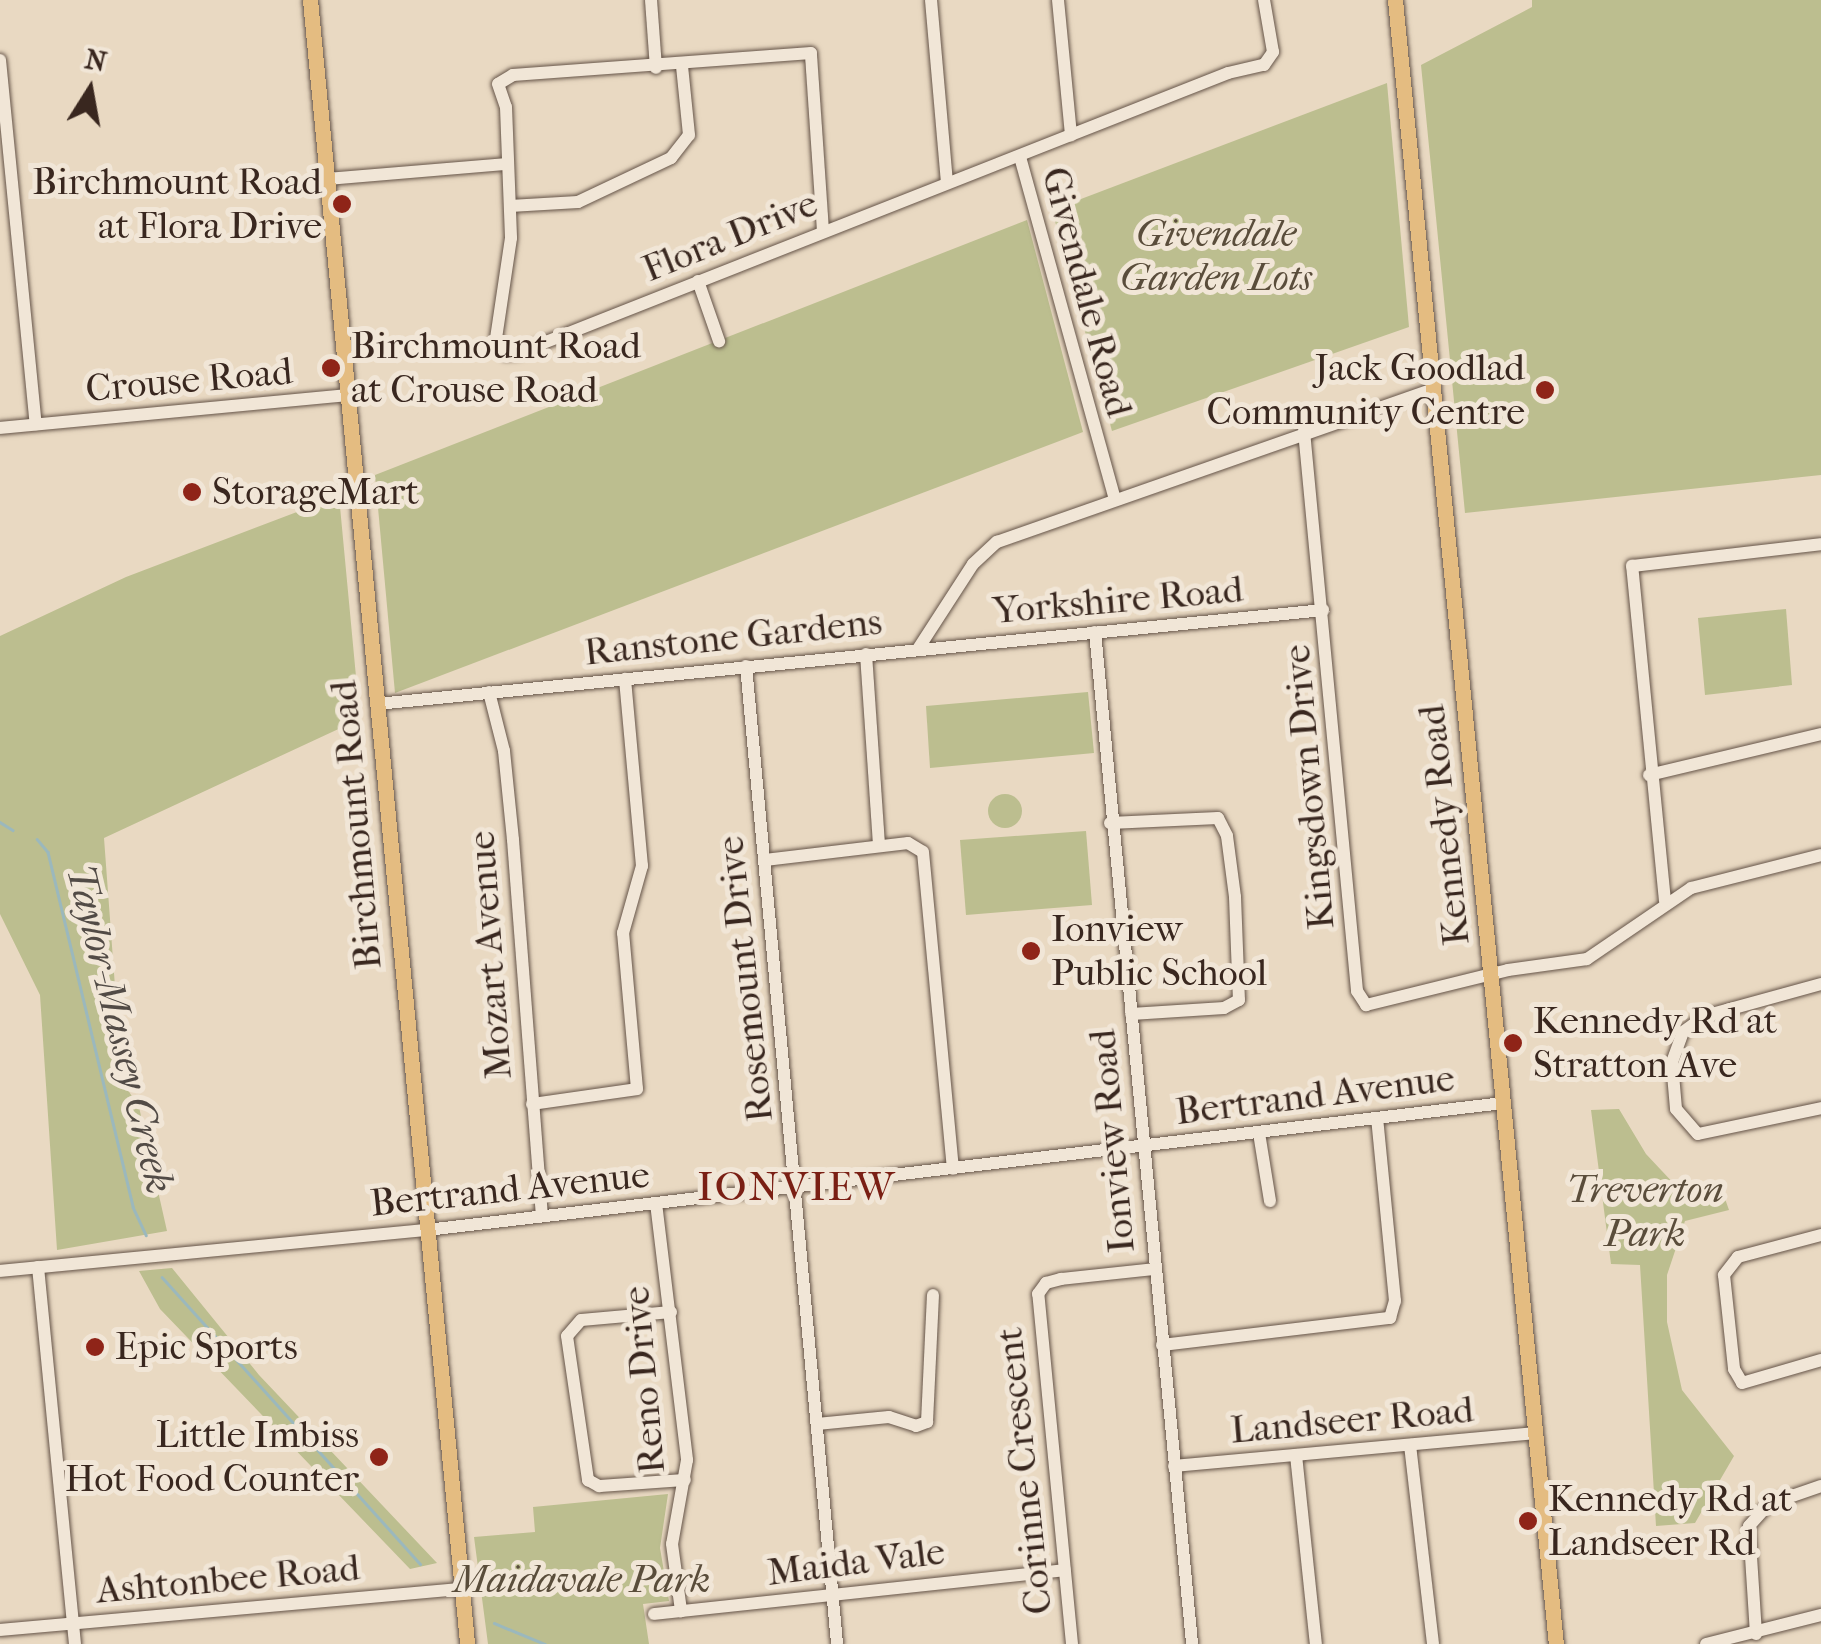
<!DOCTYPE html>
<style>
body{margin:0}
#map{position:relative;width:1821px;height:1644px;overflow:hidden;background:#e9d9c2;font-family:"IM FELL French Canon",serif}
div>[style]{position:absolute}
.green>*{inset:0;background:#bcbe8f}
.round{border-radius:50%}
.stream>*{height:2.5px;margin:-1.25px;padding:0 1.25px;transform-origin:1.25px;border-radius:1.25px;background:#9bb8bd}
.roads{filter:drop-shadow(0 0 2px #655448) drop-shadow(0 0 2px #655448)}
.minor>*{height:12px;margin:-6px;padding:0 6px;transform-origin:6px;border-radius:6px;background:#f1e6d7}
.major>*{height:15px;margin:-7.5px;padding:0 7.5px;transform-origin:7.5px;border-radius:7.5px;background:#e4bc81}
.dots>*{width:28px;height:28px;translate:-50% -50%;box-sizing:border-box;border:5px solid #f1e6d7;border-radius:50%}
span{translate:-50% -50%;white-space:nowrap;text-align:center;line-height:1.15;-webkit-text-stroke:10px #f1e6d7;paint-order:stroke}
.poi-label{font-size:38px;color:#39271f}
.right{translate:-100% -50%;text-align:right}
.left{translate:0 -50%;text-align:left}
.park-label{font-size:38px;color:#5a4d3b;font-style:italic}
.street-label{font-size:38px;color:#39271f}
.water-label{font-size:40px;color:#524b46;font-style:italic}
.neighbourhood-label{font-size:40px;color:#7a1f14;letter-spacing:2.5px}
.north{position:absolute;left:40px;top:40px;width:100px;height:100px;-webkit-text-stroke:8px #f1e6d7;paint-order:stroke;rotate:11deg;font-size:28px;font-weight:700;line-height:40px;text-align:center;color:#39271f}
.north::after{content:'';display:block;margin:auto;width:35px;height:45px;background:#39271f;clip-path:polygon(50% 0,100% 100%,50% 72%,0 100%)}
</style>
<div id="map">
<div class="green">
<div style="clip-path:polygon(1532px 0,1821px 0,1821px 475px,1465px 513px,1421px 65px,1532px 7px)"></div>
<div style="clip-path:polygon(1387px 83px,1409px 327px,1112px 431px,1052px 210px)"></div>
<div style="clip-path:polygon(1027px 220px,1083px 432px,395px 693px,375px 475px)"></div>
<div style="clip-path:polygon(339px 496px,360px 719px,104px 838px,122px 1081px,139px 1107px,167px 1231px,57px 1250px,40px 995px,0 914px,0 636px,126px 577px)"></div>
<div style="clip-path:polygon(1786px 609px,1792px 685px,1705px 695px,1698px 618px)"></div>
<div style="clip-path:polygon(1088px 692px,1094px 753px,930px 768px,926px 706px)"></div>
<div class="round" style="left:988px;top:794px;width:34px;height:34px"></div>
<div style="clip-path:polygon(1086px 831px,1092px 905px,966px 915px,960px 840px)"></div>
<div style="clip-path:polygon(1619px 1109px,1646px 1154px,1677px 1187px,1723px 1193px,1729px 1210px,1685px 1221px,1667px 1275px,1667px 1322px,1682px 1390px,1734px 1456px,1695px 1523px,1656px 1526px,1640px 1265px,1611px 1264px,1591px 1110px)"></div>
<div style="clip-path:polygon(172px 1268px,259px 1375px,437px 1563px,410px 1569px,160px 1309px,139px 1271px)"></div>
<div style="clip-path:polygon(668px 1494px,660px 1548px,669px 1601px,643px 1604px,649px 1644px,488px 1644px,474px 1537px,535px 1532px,533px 1507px)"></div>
</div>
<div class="stream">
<div style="left:0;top:822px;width:15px;rotate:32deg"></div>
<div style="left:37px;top:839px;width:17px;rotate:50deg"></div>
<div style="left:48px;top:852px;width:365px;rotate:76.5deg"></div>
<div style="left:133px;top:1207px;width:31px;rotate:65deg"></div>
<div style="left:162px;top:1277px;width:386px;rotate:48deg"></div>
<div style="left:494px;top:1623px;width:55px;rotate:22.4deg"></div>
</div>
<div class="roads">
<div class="minor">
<div style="left:651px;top:0;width:68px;rotate:85.8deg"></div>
<div style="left:931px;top:0;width:183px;rotate:85deg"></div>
<div style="left:1058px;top:0;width:136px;rotate:84.5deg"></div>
<div style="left:0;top:60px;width:366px;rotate:84.4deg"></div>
<div style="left:1020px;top:157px;width:355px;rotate:74.5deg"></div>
<div style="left:327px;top:179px;width:181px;rotate:-4.8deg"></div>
<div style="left:510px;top:206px;width:68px;rotate:-3.4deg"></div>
<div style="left:578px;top:202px;width:103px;rotate:-25.3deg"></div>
<div style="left:671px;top:158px;width:29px;rotate:-52deg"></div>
<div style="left:689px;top:135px;width:69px;rotate:-95.8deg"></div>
<div style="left:823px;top:231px;width:178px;rotate:-93.9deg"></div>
<div style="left:811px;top:53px;width:299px;rotate:175.8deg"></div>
<div style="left:513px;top:75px;width:17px;rotate:149deg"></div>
<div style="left:498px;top:84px;width:24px;rotate:71deg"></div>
<div style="left:506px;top:107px;width:131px;rotate:87.8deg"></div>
<div style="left:511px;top:238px;width:101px;rotate:98.5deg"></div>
<div style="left:496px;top:338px;width:19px;rotate:58deg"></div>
<div style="left:506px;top:354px;width:12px;rotate:-5deg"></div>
<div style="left:518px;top:353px;width:763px;rotate:-21.52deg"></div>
<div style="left:1228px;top:73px;width:37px;rotate:-13deg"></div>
<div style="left:1264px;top:65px;width:16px;rotate:-55deg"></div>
<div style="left:1273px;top:52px;width:53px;rotate:-99.8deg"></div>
<div style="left:698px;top:281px;width:64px;rotate:70.7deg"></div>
<div style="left:0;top:428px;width:349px;rotate:-5.4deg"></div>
<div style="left:1304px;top:431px;width:563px;rotate:84.59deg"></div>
<div style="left:1357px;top:991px;width:17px;rotate:57deg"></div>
<div style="left:1366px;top:1005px;width:146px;rotate:-13.8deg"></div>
<div style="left:1508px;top:970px;width:80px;rotate:-7.9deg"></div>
<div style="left:1587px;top:959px;width:126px;rotate:-34.3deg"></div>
<div style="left:1691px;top:888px;width:134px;rotate:-14.2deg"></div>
<div style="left:1095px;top:632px;width:1017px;rotate:84.52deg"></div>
<div style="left:918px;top:649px;width:101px;rotate:-57.1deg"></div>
<div style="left:973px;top:564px;width:33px;rotate:-43deg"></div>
<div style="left:997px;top:542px;width:463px;rotate:-19.3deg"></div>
<div style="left:866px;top:654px;width:191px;rotate:86.1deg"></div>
<div style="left:746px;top:666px;width:982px;rotate:84.68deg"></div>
<div style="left:489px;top:692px;width:61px;rotate:75.7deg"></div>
<div style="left:504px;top:751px;width:89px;rotate:84.2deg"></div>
<div style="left:513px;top:840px;width:377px;rotate:85.6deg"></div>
<div style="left:377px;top:704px;width:951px;rotate:-5.67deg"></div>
<div style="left:1649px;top:775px;width:177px;rotate:-13.4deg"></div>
<div style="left:1110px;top:823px;width:108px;rotate:-2.7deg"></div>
<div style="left:1218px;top:818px;width:20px;rotate:63deg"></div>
<div style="left:1227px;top:836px;width:62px;rotate:82.5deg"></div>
<div style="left:1235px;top:897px;width:103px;rotate:87.8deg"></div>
<div style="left:1239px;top:1000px;width:17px;rotate:152deg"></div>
<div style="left:1224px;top:1008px;width:93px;rotate:176.3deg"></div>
<div style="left:765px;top:860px;width:144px;rotate:-6.8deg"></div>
<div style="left:908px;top:843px;width:17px;rotate:31deg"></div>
<div style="left:923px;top:852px;width:318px;rotate:84.6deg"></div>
<div style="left:1665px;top:901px;width:337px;rotate:-95.6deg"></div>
<div style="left:1632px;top:566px;width:190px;rotate:-6.6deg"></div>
<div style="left:1821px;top:984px;width:120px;rotate:164.6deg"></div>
<div style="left:1705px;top:1016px;width:27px;rotate:144deg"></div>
<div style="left:1683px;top:1032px;width:33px;rotate:110deg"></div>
<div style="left:1672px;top:1063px;width:46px;rotate:85deg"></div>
<div style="left:1676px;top:1109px;width:33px;rotate:49deg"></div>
<div style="left:1698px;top:1134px;width:126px;rotate:-11.9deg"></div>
<div style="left:532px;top:1104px;width:106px;rotate:-8.1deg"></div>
<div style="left:637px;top:1089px;width:157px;rotate:-95.1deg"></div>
<div style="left:623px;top:933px;width:70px;rotate:-74.2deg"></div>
<div style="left:642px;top:866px;width:188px;rotate:-95.2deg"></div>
<div style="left:1259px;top:1133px;width:69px;rotate:80.8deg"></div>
<div style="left:656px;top:1203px;width:259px;rotate:83.1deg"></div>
<div style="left:687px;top:1460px;width:85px;rotate:100.1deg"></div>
<div style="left:672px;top:1544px;width:68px;rotate:82.3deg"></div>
<div style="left:1821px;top:1235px;width:86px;rotate:165.2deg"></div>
<div style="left:1738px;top:1257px;width:23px;rotate:128deg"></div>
<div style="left:1724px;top:1275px;width:95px;rotate:83.9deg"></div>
<div style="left:1734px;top:1369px;width:16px;rotate:60deg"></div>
<div style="left:1742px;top:1383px;width:82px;rotate:-16.2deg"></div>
<div style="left:38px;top:1267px;width:379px;rotate:84.4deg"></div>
<div style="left:0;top:1271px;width:429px;rotate:-5.5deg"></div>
<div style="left:427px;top:1230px;width:1083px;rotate:-6.73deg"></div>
<div style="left:671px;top:1312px;width:90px;rotate:174.9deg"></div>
<div style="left:581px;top:1320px;width:21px;rotate:131deg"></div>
<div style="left:567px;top:1336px;width:146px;rotate:81.7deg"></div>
<div style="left:588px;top:1480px;width:13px;rotate:29deg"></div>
<div style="left:599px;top:1486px;width:86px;rotate:-4deg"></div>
<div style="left:1162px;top:1345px;width:230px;rotate:-6.8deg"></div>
<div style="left:1390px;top:1318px;width:18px;rotate:-74deg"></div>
<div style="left:1395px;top:1301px;width:183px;rotate:-95.6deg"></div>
<div style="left:817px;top:1424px;width:72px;rotate:-5.6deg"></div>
<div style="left:889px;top:1417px;width:28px;rotate:18deg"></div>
<div style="left:916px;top:1426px;width:12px;rotate:-20deg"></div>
<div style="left:927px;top:1422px;width:127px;rotate:-87.3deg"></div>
<div style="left:1410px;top:1445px;width:200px;rotate:83.4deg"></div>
<div style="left:1296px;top:1455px;width:190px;rotate:84deg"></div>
<div style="left:1174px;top:1466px;width:363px;rotate:-5.2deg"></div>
<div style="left:654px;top:1614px;width:413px;rotate:-6.1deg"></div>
<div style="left:0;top:1630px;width:464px;rotate:-5.1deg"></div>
<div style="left:1756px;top:1634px;width:108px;rotate:-93.7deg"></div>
<div style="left:1749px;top:1526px;width:30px;rotate:-48deg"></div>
<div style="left:1769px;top:1504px;width:55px;rotate:-19.1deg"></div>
<div style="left:1072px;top:1644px;width:352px;rotate:-95.5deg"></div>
<div style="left:1038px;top:1294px;width:14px;rotate:-54deg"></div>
<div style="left:1046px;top:1283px;width:16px;rotate:-15deg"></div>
<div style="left:1061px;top:1279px;width:94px;rotate:-6.1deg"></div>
<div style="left:1706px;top:1644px;width:119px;rotate:-14.2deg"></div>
</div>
<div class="major">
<div style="left:310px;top:0;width:1651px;rotate:84.54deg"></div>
<div style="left:1395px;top:0;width:1652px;rotate:84.41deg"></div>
</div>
</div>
<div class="dots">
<div style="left:342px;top:204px;background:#8f2418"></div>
<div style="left:331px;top:368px;background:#8f2418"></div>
<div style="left:1545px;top:390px;background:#8f2418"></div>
<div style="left:192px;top:492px;background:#8f2418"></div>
<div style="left:1031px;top:951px;background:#8f2418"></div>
<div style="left:1513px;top:1043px;background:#8f2418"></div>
<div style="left:95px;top:1347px;background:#8f2418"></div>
<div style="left:379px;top:1457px;background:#8f2418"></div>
<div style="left:1528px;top:1521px;background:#8f2418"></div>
</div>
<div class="poi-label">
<span class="right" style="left:322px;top:204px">Birchmount Road<br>at Flora Drive</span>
<span class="left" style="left:351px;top:368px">Birchmount Road<br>at Crouse Road</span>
<span class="right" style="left:1525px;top:390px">Jack Goodlad<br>Community Centre</span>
<span class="left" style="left:212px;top:492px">StorageMart</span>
<span class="left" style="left:1051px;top:951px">Ionview<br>Public School</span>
<span class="left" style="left:1533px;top:1043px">Kennedy Rd at<br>Stratton Ave</span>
<span class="left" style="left:115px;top:1347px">Epic Sports</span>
<span class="right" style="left:359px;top:1457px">Little Imbiss<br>Hot Food Counter</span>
<span class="left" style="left:1548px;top:1521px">Kennedy Rd at<br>Landseer Rd</span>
</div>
<div class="park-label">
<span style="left:1216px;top:256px">Givendale<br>Garden Lots</span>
<span style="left:1645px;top:1212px">Treverton<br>Park</span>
<span style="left:582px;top:1580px">Maidavale Park</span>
</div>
<div class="street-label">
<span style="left:730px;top:236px;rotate:-22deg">Flora Drive</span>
<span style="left:1087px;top:292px;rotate:75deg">Givendale Road</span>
<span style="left:189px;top:380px;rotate:-5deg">Crouse Road</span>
<span style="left:1118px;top:600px;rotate:-5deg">Yorkshire Road</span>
<span style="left:733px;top:637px;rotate:-6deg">Ranstone Gardens</span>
<span style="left:1309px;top:787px;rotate:-95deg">Kingsdown Drive</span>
<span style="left:356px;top:825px;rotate:-95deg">Birchmount Road</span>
<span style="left:1444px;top:825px;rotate:-96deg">Kennedy Road</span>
<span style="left:490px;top:955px;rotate:-94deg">Mozart Avenue</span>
<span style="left:745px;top:979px;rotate:-96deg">Rosemount Drive</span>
<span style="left:1315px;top:1095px;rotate:-7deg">Bertrand Avenue</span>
<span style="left:1112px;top:1141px;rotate:-95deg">Ionview Road</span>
<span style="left:510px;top:1189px;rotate:-6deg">Bertrand Avenue</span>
<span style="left:644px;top:1380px;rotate:-95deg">Reno Drive</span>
<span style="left:1352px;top:1420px;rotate:-5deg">Landseer Road</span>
<span style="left:1024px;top:1471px;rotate:-96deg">Corinne Crescent</span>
<span style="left:856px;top:1562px;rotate:-7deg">Maida Vale</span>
<span style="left:228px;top:1579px;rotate:-5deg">Ashtonbee Road</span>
</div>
<div class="water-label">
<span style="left:120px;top:1029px;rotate:76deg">Taylor-Massey Creek</span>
</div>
<div class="neighbourhood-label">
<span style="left:797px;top:1187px">IONVIEW</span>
</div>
<div class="north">N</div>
</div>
